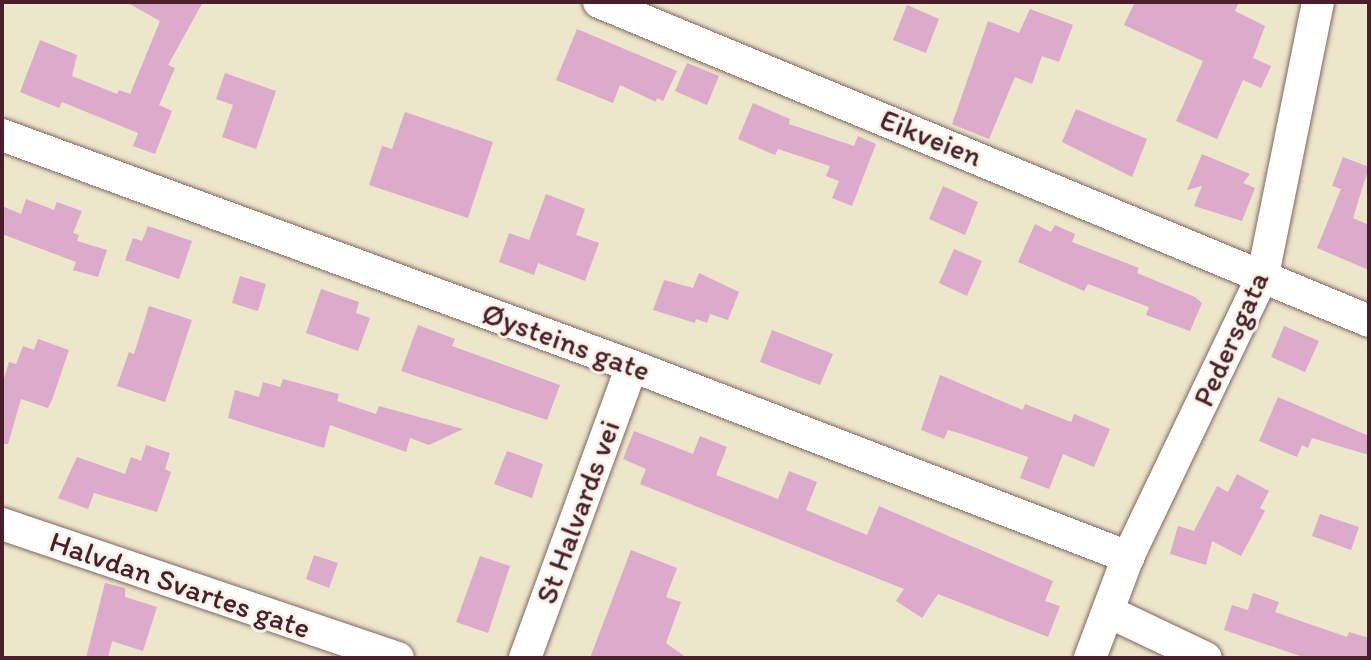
<!DOCTYPE html>
<meta charset="utf-8">
<style>
body{margin:0}
#map{position:relative;width:1371px;height:660px;overflow:hidden;background:#ece6ca;font-family:Itim,sans-serif}
div>[style]{position:absolute}
.building>*{inset:0;background:#dcaacb}
.roads{filter:drop-shadow(0 0 2px #836563) drop-shadow(0 0 2px #836563)}
.minor>*{height:32px;margin:-16px;padding:0 16px;transform-origin:16px;border-radius:16px;background:#fff}
span{translate:-50% -50%;white-space:nowrap;text-align:center;line-height:1.15;-webkit-text-stroke:6px #f7f3e8;paint-order:stroke}
.street-label{font-size:30px;color:#4a1f2b}
.frame{position:absolute;inset:0;border:4px solid #4a1f2b;pointer-events:none}
</style>
<div id="map">
<div class="building">
<div style="clip-path:polygon(126px 2px,203px 2px,168px 65px,175px 68px,159px 105px,172px 111px,155px 154px,133px 146px,138px 133px,62px 102px,59px 108px,20px 92px,40px 40px,77px 55px,72px 76px,117px 94px,119px 90px,130px 94px,160px 21px)"></div>
<div style="clip-path:polygon(1135px 2px,1239px 2px,1235px 11px,1265px 26px,1253px 58px,1271px 66px,1261px 88px,1243px 80px,1217px 139px,1176px 121px,1203px 61px,1124px 25px)"></div>
<div style="clip-path:polygon(907px 5px,939px 19px,926px 53px,893px 40px)"></div>
<div style="clip-path:polygon(1030px 9px,1073px 25px,1059px 62px,1042px 56px,1032px 84px,1015px 77px,989px 139px,952px 124px,988px 21px,1019px 33px)"></div>
<div style="clip-path:polygon(577px 29px,677px 71px,663px 101px,657px 98px,656px 102px,620px 85px,613px 103px,556px 80px)"></div>
<div style="clip-path:polygon(687px 63px,719px 76px,707px 105px,675px 91px)"></div>
<div style="clip-path:polygon(225px 73px,276px 91px,256px 149px,222px 137px,233px 105px,216px 99px)"></div>
<div style="clip-path:polygon(753px 103px,790px 119px,789px 124px,854px 146px,858px 136px,876px 144px,852px 206px,832px 198px,839px 181px,826px 176px,830px 166px,778px 149px,775px 155px,738px 139px)"></div>
<div style="clip-path:polygon(1076px 109px,1147px 139px,1132px 177px,1062px 142px)"></div>
<div style="clip-path:polygon(405px 112px,493px 142px,468px 218px,369px 185px,382px 146px,392px 149px)"></div>
<div style="clip-path:polygon(1202px 154px,1250px 174px,1243px 183px,1255px 188px,1242px 221px,1194px 206px,1202px 186px,1187px 190px)"></div>
<div style="clip-path:polygon(1343px 157px,1369px 167px,1353px 218px,1369px 225px,1369px 270px,1317px 248px,1341px 189px,1332px 186px)"></div>
<div style="clip-path:polygon(943px 186px,978px 202px,965px 235px,929px 219px)"></div>
<div style="clip-path:polygon(546px 194px,585px 209px,576px 235px,599px 243px,585px 281px,538px 263px,534px 275px,499px 262px,509px 233px,529px 240px)"></div>
<div style="clip-path:polygon(26px 199px,54px 210px,57px 202px,82px 211px,73px 233px,79px 235px,77px 241px,107px 250px,98px 277px,73px 270px,76px 262px,2px 234px,2px 206px,21px 214px)"></div>
<div style="clip-path:polygon(1035px 224px,1051px 232px,1055px 225px,1075px 234px,1072px 242px,1139px 268px,1137px 273px,1195px 297px,1202px 303px,1190px 331px,1146px 315px,1149px 307px,1088px 284px,1084px 291px,1018px 262px)"></div>
<div style="clip-path:polygon(148px 226px,192px 241px,179px 279px,125px 260px,133px 238px,142px 241px)"></div>
<div style="clip-path:polygon(954px 249px,982px 261px,967px 296px,939px 283px)"></div>
<div style="clip-path:polygon(699px 273px,739px 292px,728px 320px,710px 314px,707px 323px,696px 319px,695px 323px,653px 310px,664px 280px,693px 288px)"></div>
<div style="clip-path:polygon(240px 276px,266px 284px,258px 311px,232px 303px)"></div>
<div style="clip-path:polygon(321px 289px,359px 302px,356px 313px,370px 318px,358px 351px,306px 333px)"></div>
<div style="clip-path:polygon(149px 306px,192px 320px,165px 402px,117px 386px,129px 352px,134px 354px)"></div>
<div style="clip-path:polygon(418px 325px,455px 339px,452px 346px,560px 385px,547px 420px,401px 371px)"></div>
<div style="clip-path:polygon(1284px 326px,1319px 341px,1305px 372px,1271px 357px)"></div>
<div style="clip-path:polygon(772px 330px,833px 354px,820px 385px,760px 362px)"></div>
<div style="clip-path:polygon(38px 339px,69px 350px,52px 400px,48px 408px,21px 399px,8px 444px,2px 444px,2px 385px,9px 362px,16px 364px,23px 346px,34px 350px)"></div>
<div style="clip-path:polygon(940px 375px,1023px 410px,1025px 404px,1071px 422px,1074px 414px,1110px 429px,1094px 467px,1063px 454px,1049px 489px,1020px 478px,1028px 457px,962px 434px,948px 430px,944px 439px,921px 430px)"></div>
<div style="clip-path:polygon(283px 379px,339px 394px,337px 401px,376px 414px,379px 406px,463px 429px,429px 445px,410px 438px,406px 452px,330px 425px,324px 448px,228px 418px,235px 390px,259px 397px,263px 382px,280px 387px)"></div>
<div style="clip-path:polygon(1278px 397px,1369px 436px,1369px 455px,1312px 438px,1308px 448px,1302px 445px,1297px 457px,1259px 441px)"></div>
<div style="clip-path:polygon(634px 431px,693px 454px,700px 436px,727px 447px,716px 475px,778px 499px,789px 471px,817px 482px,806px 510px,867px 535px,879px 506px,1053px 581px,1045px 601px,1060px 606px,1048px 637px,938px 594px,922px 618px,896px 601px,904px 589px,640px 484px,646px 469px,623px 459px)"></div>
<div style="clip-path:polygon(146px 445px,170px 453px,165px 469px,171px 472px,157px 512px,94px 493px,88px 509px,58px 498px,77px 457px,125px 474px,131px 457px,141px 461px)"></div>
<div style="clip-path:polygon(507px 451px,543px 464px,532px 498px,494px 484px)"></div>
<div style="clip-path:polygon(1237px 474px,1269px 491px,1260px 508px,1265px 511px,1241px 556px,1212px 541px,1206px 565px,1170px 554px,1178px 526px,1194px 531px,1217px 486px,1228px 492px)"></div>
<div style="clip-path:polygon(1320px 514px,1359px 527px,1351px 550px,1312px 536px)"></div>
<div style="clip-path:polygon(631px 550px,677px 568px,666px 597px,681px 602px,666px 643px,687px 658px,590px 658px)"></div>
<div style="clip-path:polygon(314px 555px,338px 563px,329px 588px,306px 579px)"></div>
<div style="clip-path:polygon(480px 556px,510px 566px,488px 633px,456px 622px)"></div>
<div style="clip-path:polygon(105px 583px,125px 588px,125px 597px,157px 607px,143px 651px,112px 641px,108px 658px,86px 658px)"></div>
<div style="clip-path:polygon(1253px 593px,1279px 602px,1275px 612px,1286px 616px,1347px 637px,1349px 632px,1369px 638px,1369px 658px,1306px 658px,1224px 630px,1232px 605px,1248px 610px)"></div>
</div>
<div class="roads">
<div class="minor">
<div style="left:599px;top:2px;width:833px;rotate:22.5deg"></div>
<div style="left:2px;top:135px;width:671px;rotate:20.14deg"></div>
<div style="left:632px;top:366px;width:532px;rotate:21.06deg"></div>
<div style="left:2px;top:524px;width:418px;rotate:18.7deg"></div>
<div style="left:1109px;top:612px;width:107px;rotate:25.4deg"></div>
<div style="left:525px;top:658px;width:311px;rotate:-69.9deg"></div>
<div style="left:1090px;top:658px;width:108px;rotate:-69.4deg"></div>
<div style="left:1128px;top:557px;width:313px;rotate:-64.4deg"></div>
<div style="left:1263px;top:275px;width:278px;rotate:-78.6deg"></div>
</div>
</div>
<div class="street-label">
<span style="left:931px;top:138px;rotate:22deg">Eikveien</span>
<span style="left:1231px;top:339px;rotate:-66deg">Pedersgata</span>
<span style="left:566px;top:342px;rotate:20deg">Øysteins gate</span>
<span style="left:578px;top:512px;rotate:-70deg">St Halvards vei</span>
<span style="left:180px;top:585px;rotate:19deg">Halvdan Svartes gate</span>
</div>
<div class="frame"></div>
</div>
